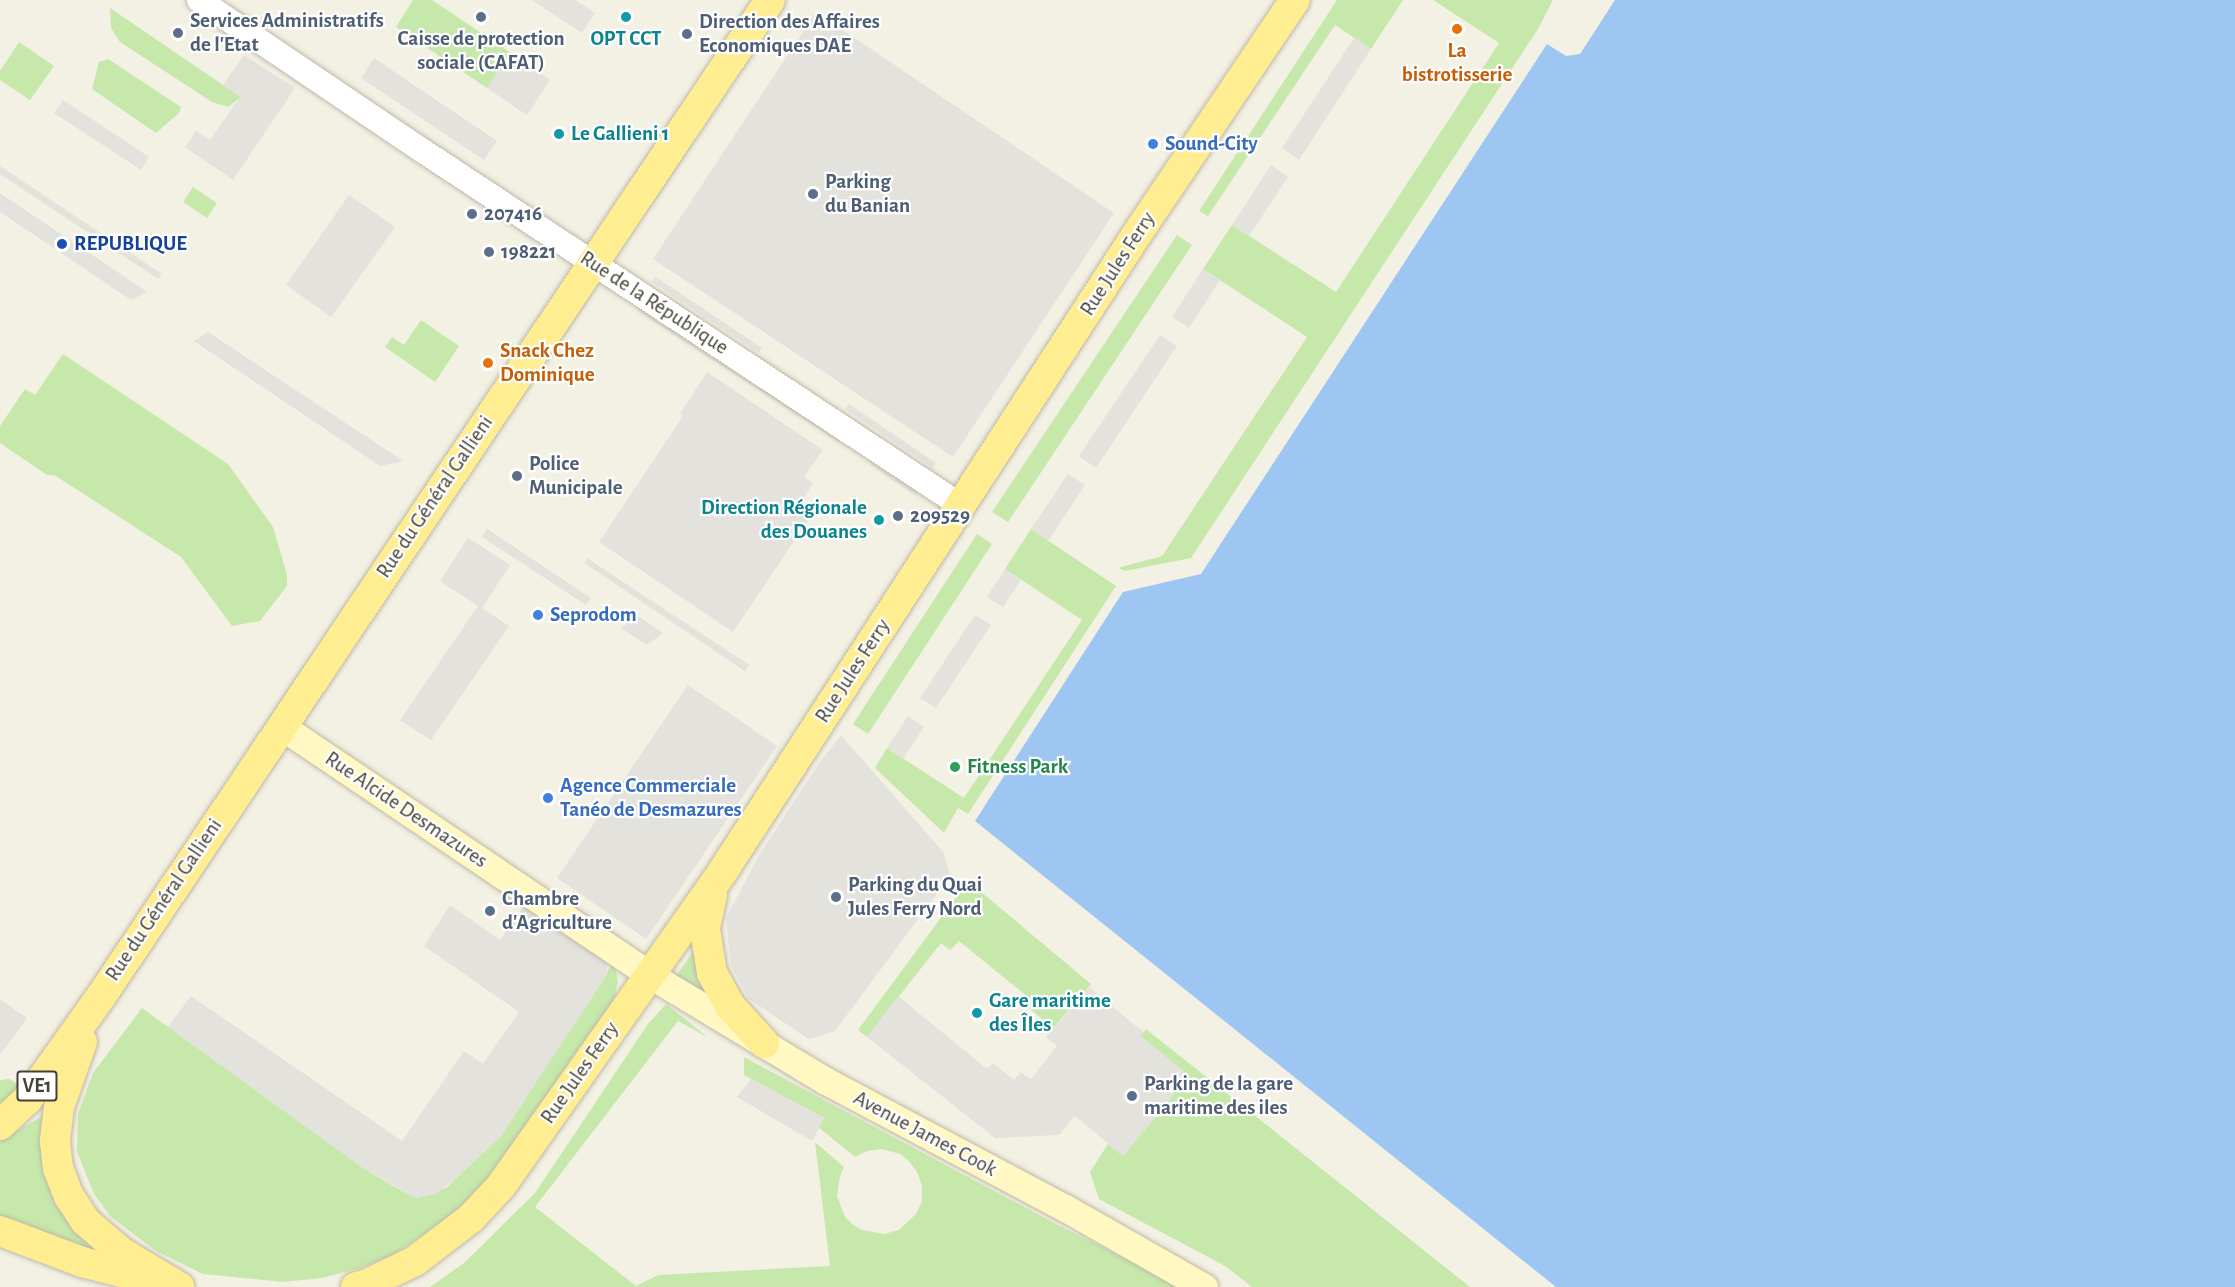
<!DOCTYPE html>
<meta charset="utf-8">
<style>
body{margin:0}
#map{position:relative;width:2235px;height:1287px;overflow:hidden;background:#f3f0e4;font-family:"Alegreya Sans",sans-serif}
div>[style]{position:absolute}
.green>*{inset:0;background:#c6e9ab}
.parking>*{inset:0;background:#e3e2dd}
.water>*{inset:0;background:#9dc6f3}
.roads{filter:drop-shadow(0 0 2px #bfb9a7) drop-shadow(0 0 2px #bfb9a7)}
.tertiary>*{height:24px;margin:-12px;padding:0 12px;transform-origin:12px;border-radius:12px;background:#fff}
.secondary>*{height:27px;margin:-13.5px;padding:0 13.5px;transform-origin:13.5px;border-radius:13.5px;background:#fff8c2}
.primary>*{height:30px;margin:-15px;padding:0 15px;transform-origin:15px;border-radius:15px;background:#ffed91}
.dots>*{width:16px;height:16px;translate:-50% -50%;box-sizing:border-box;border:3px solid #fff;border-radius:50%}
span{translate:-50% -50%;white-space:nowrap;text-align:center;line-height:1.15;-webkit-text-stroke:4.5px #fff;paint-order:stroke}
.shield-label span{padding:2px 4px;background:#fff;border:2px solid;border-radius:4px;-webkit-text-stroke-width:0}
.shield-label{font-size:20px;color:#454134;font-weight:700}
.service-label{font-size:21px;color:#4e5e75;font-weight:700}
.left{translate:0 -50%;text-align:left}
.culture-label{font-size:21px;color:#0d838f;font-weight:700}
.right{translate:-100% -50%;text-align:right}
.food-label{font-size:21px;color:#c56008;font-weight:700}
.shop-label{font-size:21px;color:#366cbe;font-weight:700}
.transit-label{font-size:21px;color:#164399;font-weight:700}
.street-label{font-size:21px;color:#454134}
.leisure-label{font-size:21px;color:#27864d;font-weight:700}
</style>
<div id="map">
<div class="green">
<div style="clip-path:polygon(413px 0,432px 0,511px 53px,487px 88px,396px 27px)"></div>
<div style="clip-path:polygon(1337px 0,1403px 0,1371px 49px,1335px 25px,1208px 216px,1199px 211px)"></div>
<div style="clip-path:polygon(1433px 0,1553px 0,1538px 29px,1191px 558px,1125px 571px,1118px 568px,1162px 556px,1307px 337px,1203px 269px,1232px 225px,1336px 292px,1499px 43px)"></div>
<div style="clip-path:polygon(110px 8px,223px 85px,241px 97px,228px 107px,212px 102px,120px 42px,111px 28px)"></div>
<div style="clip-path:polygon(19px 42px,54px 66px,30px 100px,0 80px,0 71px)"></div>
<div style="clip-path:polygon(108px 59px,181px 107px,179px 113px,156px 133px,92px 89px,99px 62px)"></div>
<div style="clip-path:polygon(193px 187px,217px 203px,207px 218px,183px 202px)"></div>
<div style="clip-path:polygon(1177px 235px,1192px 245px,1008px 522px,992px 512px)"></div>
<div style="clip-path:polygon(421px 320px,459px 346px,435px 382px,385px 347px,392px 337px,404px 345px)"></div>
<div style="clip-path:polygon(63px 354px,228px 464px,273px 527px,287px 575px,287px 586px,260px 621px,232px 626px,181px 557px,73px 487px,54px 475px,47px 475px,0 443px,0 426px,25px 389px,35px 395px)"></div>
<div style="clip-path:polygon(1031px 529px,1116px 586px,968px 814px,958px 808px,944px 833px,875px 768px,887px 748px,964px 798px,1082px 620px,1005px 569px)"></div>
<div style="clip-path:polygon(977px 534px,992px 544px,868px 734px,853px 724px)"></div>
<div style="clip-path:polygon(968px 881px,1091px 984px,1053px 1028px,1029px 1008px,1034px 1002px,959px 941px,950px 950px,941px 943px,867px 1037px,858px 1030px)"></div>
<div style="clip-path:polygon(700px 942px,714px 997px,671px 983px)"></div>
<div style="clip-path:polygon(614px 961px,618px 981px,614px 1002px,493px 1178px,458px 1212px,393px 1255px,360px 1268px,322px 1278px,283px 1282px,203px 1274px,156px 1251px,110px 1216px,94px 1194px,77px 1152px,78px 1114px,93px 1073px,142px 1008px,366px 1170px,393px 1186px,416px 1198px,446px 1188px,501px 1136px)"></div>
<div style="clip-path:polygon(666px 1004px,709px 1038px,678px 1021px,535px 1207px,636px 1286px,658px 1275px,830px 1266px,815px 1142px,844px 1167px,840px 1176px,837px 1196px,845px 1217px,853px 1225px,862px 1230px,884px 1234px,899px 1230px,916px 1214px,922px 1201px,922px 1186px,917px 1172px,908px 1160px,900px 1154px,882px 1149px,867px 1151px,855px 1157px,817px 1126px,824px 1118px,744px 1075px,744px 1057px,1056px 1224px,1182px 1287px,430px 1287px,464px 1263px,535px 1193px,648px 1024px)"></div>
<div style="clip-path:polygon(1146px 1029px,1470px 1287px,1252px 1287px,1225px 1266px,1099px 1199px,1090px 1172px,1108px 1144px,1123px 1156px,1189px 1076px,1140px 1036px)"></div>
<div style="clip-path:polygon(9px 1079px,30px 1092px,0 1117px,0 1080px)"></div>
<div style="clip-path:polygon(44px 1115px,103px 1244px,96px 1254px,0 1218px,0 1141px)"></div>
</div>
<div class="parking">
<div style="clip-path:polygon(532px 0,575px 0,595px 13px,582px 33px)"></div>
<div style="clip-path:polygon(816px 12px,1114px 213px,953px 457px,653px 259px)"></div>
<div style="clip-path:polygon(1354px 38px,1371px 49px,1299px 160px,1282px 148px)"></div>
<div style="clip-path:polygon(511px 53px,550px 80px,527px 115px,487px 88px)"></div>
<div style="clip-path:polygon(244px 55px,295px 88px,233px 180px,185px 147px,196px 131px,210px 140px,240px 97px,223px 85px)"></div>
<div style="clip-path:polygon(374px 58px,497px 141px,484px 160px,361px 78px)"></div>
<div style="clip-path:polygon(63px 100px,149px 157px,141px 170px,54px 113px)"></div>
<div style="clip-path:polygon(1271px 165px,1288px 177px,1249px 236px,1232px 225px)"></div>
<div style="clip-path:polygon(0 166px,162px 274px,158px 279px,0 174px)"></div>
<div style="clip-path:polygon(0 193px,147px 292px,131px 300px,0 212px)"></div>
<div style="clip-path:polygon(349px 195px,395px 227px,331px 317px,286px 285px)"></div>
<div style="clip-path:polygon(1203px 269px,1220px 280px,1189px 328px,1172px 317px)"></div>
<div style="clip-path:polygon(656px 277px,762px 348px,759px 353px,652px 282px)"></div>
<div style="clip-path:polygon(632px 295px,839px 430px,840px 443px,639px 312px)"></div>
<div style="clip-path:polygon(208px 332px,403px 461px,380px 466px,194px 341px)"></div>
<div style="clip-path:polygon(1160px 335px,1177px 346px,1096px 468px,1079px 456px)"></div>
<div style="clip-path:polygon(707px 372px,823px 450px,804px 477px,813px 483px,802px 501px,815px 510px,733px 632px,599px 542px,683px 416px,680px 414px)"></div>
<div style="clip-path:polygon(849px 404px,936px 463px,933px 468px,845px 409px)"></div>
<div style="clip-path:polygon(866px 448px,917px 484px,916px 496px,871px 465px)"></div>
<div style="clip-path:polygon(1068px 474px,1085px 485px,1048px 541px,1031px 529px)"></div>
<div style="clip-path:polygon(487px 529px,591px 598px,586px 605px,482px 537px)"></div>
<div style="clip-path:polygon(468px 538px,510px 565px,482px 608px,509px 626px,431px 740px,400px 720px,478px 606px,440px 581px)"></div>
<div style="clip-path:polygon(587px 558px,749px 665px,745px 671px,584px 563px)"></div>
<div style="clip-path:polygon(1005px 569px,1021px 580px,1003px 607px,987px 597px)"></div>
<div style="clip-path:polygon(636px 615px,663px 633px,647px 645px,621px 628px)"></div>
<div style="clip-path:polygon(975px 615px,991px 625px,936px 708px,920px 698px)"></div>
<div style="clip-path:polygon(688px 685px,777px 746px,646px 939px,557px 878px)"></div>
<div style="clip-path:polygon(908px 716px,924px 727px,903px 759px,887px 748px)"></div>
<div style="clip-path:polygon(841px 735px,944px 853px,950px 876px,835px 1031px,809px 1039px,749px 999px,731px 966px,726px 918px,758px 857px,820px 762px)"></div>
<div style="clip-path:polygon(450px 905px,500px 940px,524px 906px,605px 961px,608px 973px,501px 1136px,453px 1181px,435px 1194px,416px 1198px,366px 1170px,168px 1027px,191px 996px,402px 1141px,464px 1051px,483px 1064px,519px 1012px,424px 946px)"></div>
<div style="clip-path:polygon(1089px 987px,1143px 1032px,1141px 1036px,1189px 1076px,1123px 1156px,1075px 1116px,1059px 1135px,995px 1138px,867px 1037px,898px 996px,987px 1069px,993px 1063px,1014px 1080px,1021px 1072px,1031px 1079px,1057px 1046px,1046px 1037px)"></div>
<div style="clip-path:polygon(0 999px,27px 1018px,0 1055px)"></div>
<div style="clip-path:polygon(751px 1079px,824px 1118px,812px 1141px,737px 1097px)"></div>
</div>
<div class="water">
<div style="clip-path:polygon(1615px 0,2235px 0,2235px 1287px,1556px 1287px,975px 821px,1123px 592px,1201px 574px,1547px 44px,1566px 56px,1580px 54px)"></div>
</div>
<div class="roads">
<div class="tertiary">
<div style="left:199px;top:0;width:270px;rotate:34deg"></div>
<div style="left:423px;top:151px;width:643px;rotate:33.39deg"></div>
</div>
<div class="secondary">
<div style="left:281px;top:726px;width:445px;rotate:34deg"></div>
<div style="left:650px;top:975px;width:205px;rotate:31.1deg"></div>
<div style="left:826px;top:1081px;width:271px;rotate:28deg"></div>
<div style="left:1065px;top:1208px;width:160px;rotate:29.6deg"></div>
</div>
<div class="primary">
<div style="left:712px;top:895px;width:35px;rotate:102deg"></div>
<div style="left:705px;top:929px;width:45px;rotate:81deg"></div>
<div style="left:712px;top:973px;width:39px;rotate:61deg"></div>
<div style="left:731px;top:1007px;width:49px;rotate:47.5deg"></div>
<div style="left:82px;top:1042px;width:69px;rotate:109.5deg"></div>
<div style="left:59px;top:1107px;width:34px;rotate:97deg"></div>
<div style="left:55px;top:1141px;width:27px;rotate:84deg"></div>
<div style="left:58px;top:1168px;width:30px;rotate:69deg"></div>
<div style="left:69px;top:1196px;width:30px;rotate:57deg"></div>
<div style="left:85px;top:1221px;width:48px;rotate:40.7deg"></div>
<div style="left:121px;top:1252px;width:68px;rotate:31.1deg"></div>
<div style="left:0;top:1125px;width:37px;rotate:-43deg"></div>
<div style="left:27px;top:1100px;width:129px;rotate:-54.5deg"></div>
<div style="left:102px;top:995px;width:1198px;rotate:-56.12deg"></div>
<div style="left:0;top:1231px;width:88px;rotate:20.7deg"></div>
<div style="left:82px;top:1262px;width:68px;rotate:14.4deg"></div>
<div style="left:356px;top:1287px;width:9px;rotate:-13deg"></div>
<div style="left:365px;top:1285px;width:55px;rotate:-25.6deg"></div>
<div style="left:415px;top:1261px;width:71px;rotate:-37.5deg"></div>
<div style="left:471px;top:1218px;width:44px;rotate:-46.8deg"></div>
<div style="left:501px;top:1186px;width:385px;rotate:-54.8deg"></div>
<div style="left:723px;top:871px;width:760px;rotate:-56.98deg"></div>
<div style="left:1137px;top:234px;width:282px;rotate:-56deg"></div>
</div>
</div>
<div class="dots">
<div style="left:481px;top:17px;background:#5c6f8a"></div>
<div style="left:626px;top:17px;background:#0f9aa8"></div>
<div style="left:1457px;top:29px;background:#e8710a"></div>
<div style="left:178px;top:33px;background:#5c6f8a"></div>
<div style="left:687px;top:34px;background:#5c6f8a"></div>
<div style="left:559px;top:134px;background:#0f9aa8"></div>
<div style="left:1153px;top:144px;background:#3f7fe0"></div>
<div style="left:813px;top:194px;background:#5c6f8a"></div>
<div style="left:472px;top:214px;background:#5c6f8a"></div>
<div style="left:62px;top:244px;background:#1a4fb4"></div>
<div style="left:489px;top:252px;background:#5c6f8a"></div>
<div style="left:488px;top:363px;background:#e8710a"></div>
<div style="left:517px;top:476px;background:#5c6f8a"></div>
<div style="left:898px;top:516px;background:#5c6f8a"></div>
<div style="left:879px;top:520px;background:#0f9aa8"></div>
<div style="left:538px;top:615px;background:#3f7fe0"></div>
<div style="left:955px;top:767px;background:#2e9e5b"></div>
<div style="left:548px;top:798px;background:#3f7fe0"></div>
<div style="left:836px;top:897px;background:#5c6f8a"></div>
<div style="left:490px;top:911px;background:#5c6f8a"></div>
<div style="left:977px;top:1013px;background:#0f9aa8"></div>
<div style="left:1132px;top:1096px;background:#5c6f8a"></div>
</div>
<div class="shield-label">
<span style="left:37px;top:1086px">VE1</span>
</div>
<div class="service-label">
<span class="left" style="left:190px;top:33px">Services Administratifs<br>de l'Etat</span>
<span class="left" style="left:699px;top:34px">Direction des Affaires<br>Economiques DAE</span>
<span style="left:481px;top:51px">Caisse de protection<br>sociale (CAFAT)</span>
<span class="left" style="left:825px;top:194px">Parking<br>du Banian</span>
<span class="left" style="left:484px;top:214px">207416</span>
<span class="left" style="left:501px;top:252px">198221</span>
<span class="left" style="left:529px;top:476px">Police<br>Municipale</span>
<span class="left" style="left:910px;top:516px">209529</span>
<span class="left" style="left:848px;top:897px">Parking du Quai<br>Jules Ferry Nord</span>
<span class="left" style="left:502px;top:911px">Chambre<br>d'Agriculture</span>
<span class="left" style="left:1144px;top:1096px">Parking de la gare<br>maritime des iles</span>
</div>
<div class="culture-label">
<span style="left:626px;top:39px">OPT CCT</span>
<span class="left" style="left:571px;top:134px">Le Gallieni 1</span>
<span class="right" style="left:867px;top:520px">Direction Régionale<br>des Douanes</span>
<span class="left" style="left:989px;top:1013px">Gare maritime<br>des Îles</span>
</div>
<div class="food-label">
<span style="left:1457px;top:63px">La<br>bistrotisserie</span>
<span class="left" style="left:500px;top:363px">Snack Chez<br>Dominique</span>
</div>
<div class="shop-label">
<span class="left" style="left:1165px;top:144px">Sound-City</span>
<span class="left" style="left:550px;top:615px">Seprodom</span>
<span class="left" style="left:560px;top:798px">Agence Commerciale<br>Tanéo de Desmazures</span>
</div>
<div class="transit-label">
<span class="left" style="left:74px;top:244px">REPUBLIQUE</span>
</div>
<div class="street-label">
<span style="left:1118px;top:264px;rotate:-57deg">Rue Jules Ferry</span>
<span style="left:654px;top:303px;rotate:33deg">Rue de la République</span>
<span style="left:435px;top:497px;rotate:-56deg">Rue du Général Gallieni</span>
<span style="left:853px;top:671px;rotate:-57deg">Rue Jules Ferry</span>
<span style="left:406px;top:810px;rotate:34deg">Rue Alcide Desmazures</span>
<span style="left:164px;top:900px;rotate:-56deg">Rue du Général Gallieni</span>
<span style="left:580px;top:1073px;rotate:-55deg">Rue Jules Ferry</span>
<span style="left:925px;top:1134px;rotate:28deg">Avenue James Cook</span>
</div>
<div class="leisure-label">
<span class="left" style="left:967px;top:767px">Fitness Park</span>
</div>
</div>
